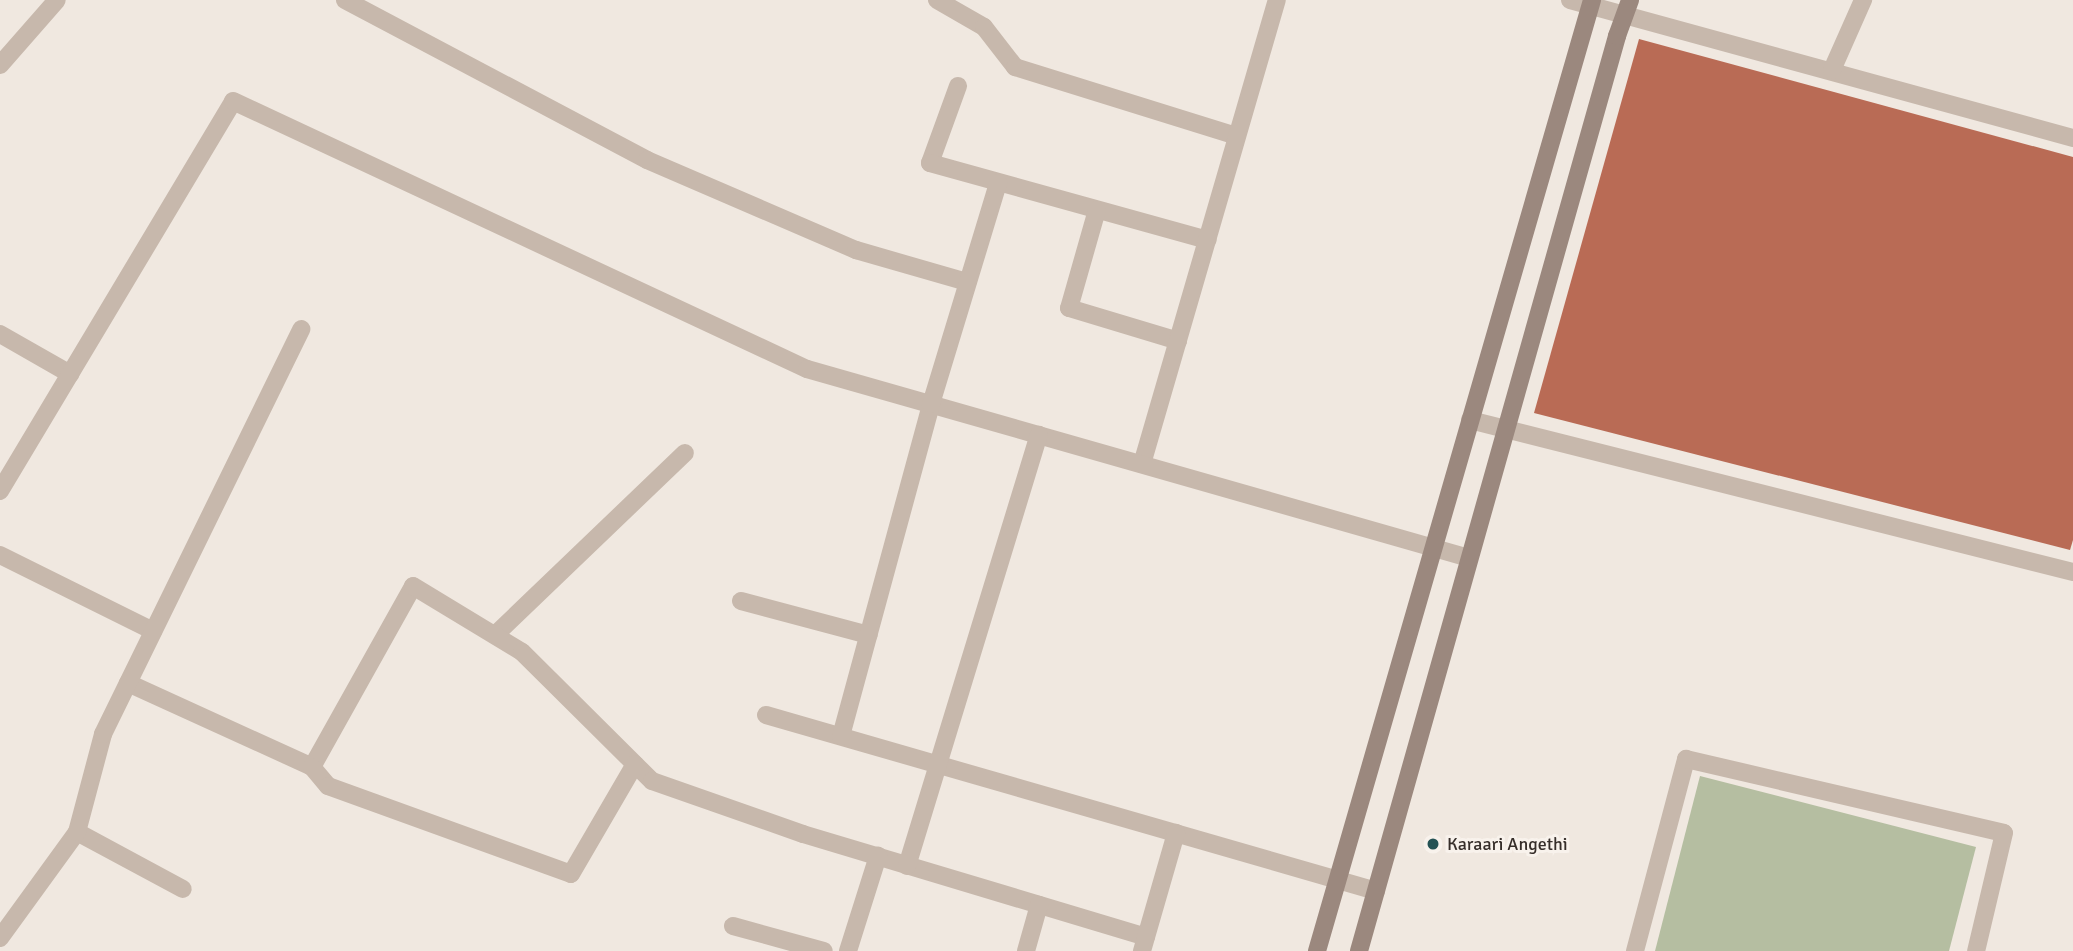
<!DOCTYPE html>
<style>
body{margin:0}
#map{position:relative;width:2073px;height:951px;overflow:hidden;background:#f0e8e0;font-family:Signika,sans-serif}
div>[style]{position:absolute}
.green>*{inset:0;background:#b5bea1}
.building>*{inset:0;background:#b96b55}
.street>*{height:18px;margin:-9px;padding:0 9px;transform-origin:9px;border-radius:9px;background:#c7b8ac}
.secondary>*{height:18px;margin:-9px;padding:0 9px;transform-origin:9px;border-radius:9px;background:#9b887e}
.dots>*{width:19px;height:19px;translate:-50% -50%;box-sizing:border-box;border:4px solid #f8f2ec;border-radius:50%}
span{translate:-50% -50%;white-space:nowrap;text-align:center;line-height:1.15;-webkit-text-stroke:6px #f8f2ec;paint-order:stroke}
.poi-label{font-size:18px;color:#362e2a}
.left{translate:0 -50%;text-align:left}
</style>
<div id="map">
<div class="green">
<div style="clip-path:polygon(1700px 776px,1976px 847px,1949px 951px,1655px 951px)"></div>
</div>
<div class="building">
<div style="clip-path:polygon(1639px 39px,2073px 157px,2073px 540px,2070px 550px,1534px 413px)"></div>
</div>
<div class="street">
<div style="left:345px;top:0;width:342px;rotate:27.9deg"></div>
<div style="left:647px;top:160px;width:228px;rotate:23.3deg"></div>
<div style="left:856px;top:250px;width:116px;rotate:16.1deg"></div>
<div style="left:937px;top:0;width:54px;rotate:29.9deg"></div>
<div style="left:984px;top:27px;width:51px;rotate:52.2deg"></div>
<div style="left:1015px;top:67px;width:232px;rotate:17.3deg"></div>
<div style="left:1570px;top:0;width:522px;rotate:15.34deg"></div>
<div style="left:0;top:65px;width:86px;rotate:-48.8deg"></div>
<div style="left:1832px;top:70px;width:77px;rotate:-66.1deg"></div>
<div style="left:958px;top:86px;width:82px;rotate:110deg"></div>
<div style="left:930px;top:163px;width:288px;rotate:15.5deg"></div>
<div style="left:1097px;top:210px;width:102px;rotate:105.9deg"></div>
<div style="left:1069px;top:308px;width:114px;rotate:16.8deg"></div>
<div style="left:0;top:334px;width:81px;rotate:29.7deg"></div>
<div style="left:1470px;top:420px;width:622px;rotate:14.15deg"></div>
<div style="left:1142px;top:464px;width:483px;rotate:-73.8deg"></div>
<div style="left:0;top:491px;width:454px;rotate:-59.1deg"></div>
<div style="left:233px;top:101px;width:633px;rotate:25.03deg"></div>
<div style="left:807px;top:369px;width:688px;rotate:15.93deg"></div>
<div style="left:0;top:555px;width:171px;rotate:26.4deg"></div>
<div style="left:741px;top:601px;width:132px;rotate:14.9deg"></div>
<div style="left:495px;top:635px;width:263px;rotate:-43.8deg"></div>
<div style="left:128px;top:683px;width:202px;rotate:24.5deg"></div>
<div style="left:312px;top:767px;width:207px;rotate:-60.8deg"></div>
<div style="left:413px;top:586px;width:127px;rotate:31.2deg"></div>
<div style="left:522px;top:652px;width:183px;rotate:44.8deg"></div>
<div style="left:652px;top:781px;width:160px;rotate:19.3deg"></div>
<div style="left:803px;top:834px;width:358px;rotate:16.7deg"></div>
<div style="left:766px;top:715px;width:635px;rotate:16.09deg"></div>
<div style="left:841px;top:736px;width:344px;rotate:-74.8deg"></div>
<div style="left:931px;top:404px;width:231px;rotate:-73.1deg"></div>
<div style="left:312px;top:767px;width:25px;rotate:50deg"></div>
<div style="left:328px;top:786px;width:258px;rotate:19.9deg"></div>
<div style="left:571px;top:874px;width:127px;rotate:-59.8deg"></div>
<div style="left:77px;top:832px;width:120px;rotate:28.3deg"></div>
<div style="left:907px;top:866px;width:451px;rotate:-73deg"></div>
<div style="left:733px;top:926px;width:94px;rotate:15.4deg"></div>
<div style="left:0;top:938px;width:131px;rotate:-54deg"></div>
<div style="left:77px;top:832px;width:101px;rotate:-75.1deg"></div>
<div style="left:103px;top:734px;width:451px;rotate:-63.9deg"></div>
<div style="left:848px;top:951px;width:100px;rotate:-72.5deg"></div>
<div style="left:1026px;top:951px;width:48px;rotate:-74.2deg"></div>
<div style="left:1142px;top:951px;width:123px;rotate:-73.9deg"></div>
<div style="left:1635px;top:951px;width:199px;rotate:-75.1deg"></div>
<div style="left:1686px;top:759px;width:326px;rotate:13.1deg"></div>
<div style="left:2004px;top:833px;width:121px;rotate:103.3deg"></div>
</div>
<div class="secondary">
<div style="left:1317px;top:951px;width:990px;rotate:-73.87deg"></div>
<div style="left:1359px;top:951px;width:951px;rotate:-74.25deg"></div>
<div style="left:1617px;top:36px;width:38px;rotate:-70deg"></div>
</div>
<div class="dots">
<div style="left:1433px;top:844px;background:#245254"></div>
</div>
<div class="poi-label">
<span class="left" style="left:1447px;top:844px">Karaari Angethi</span>
</div>
</div>
